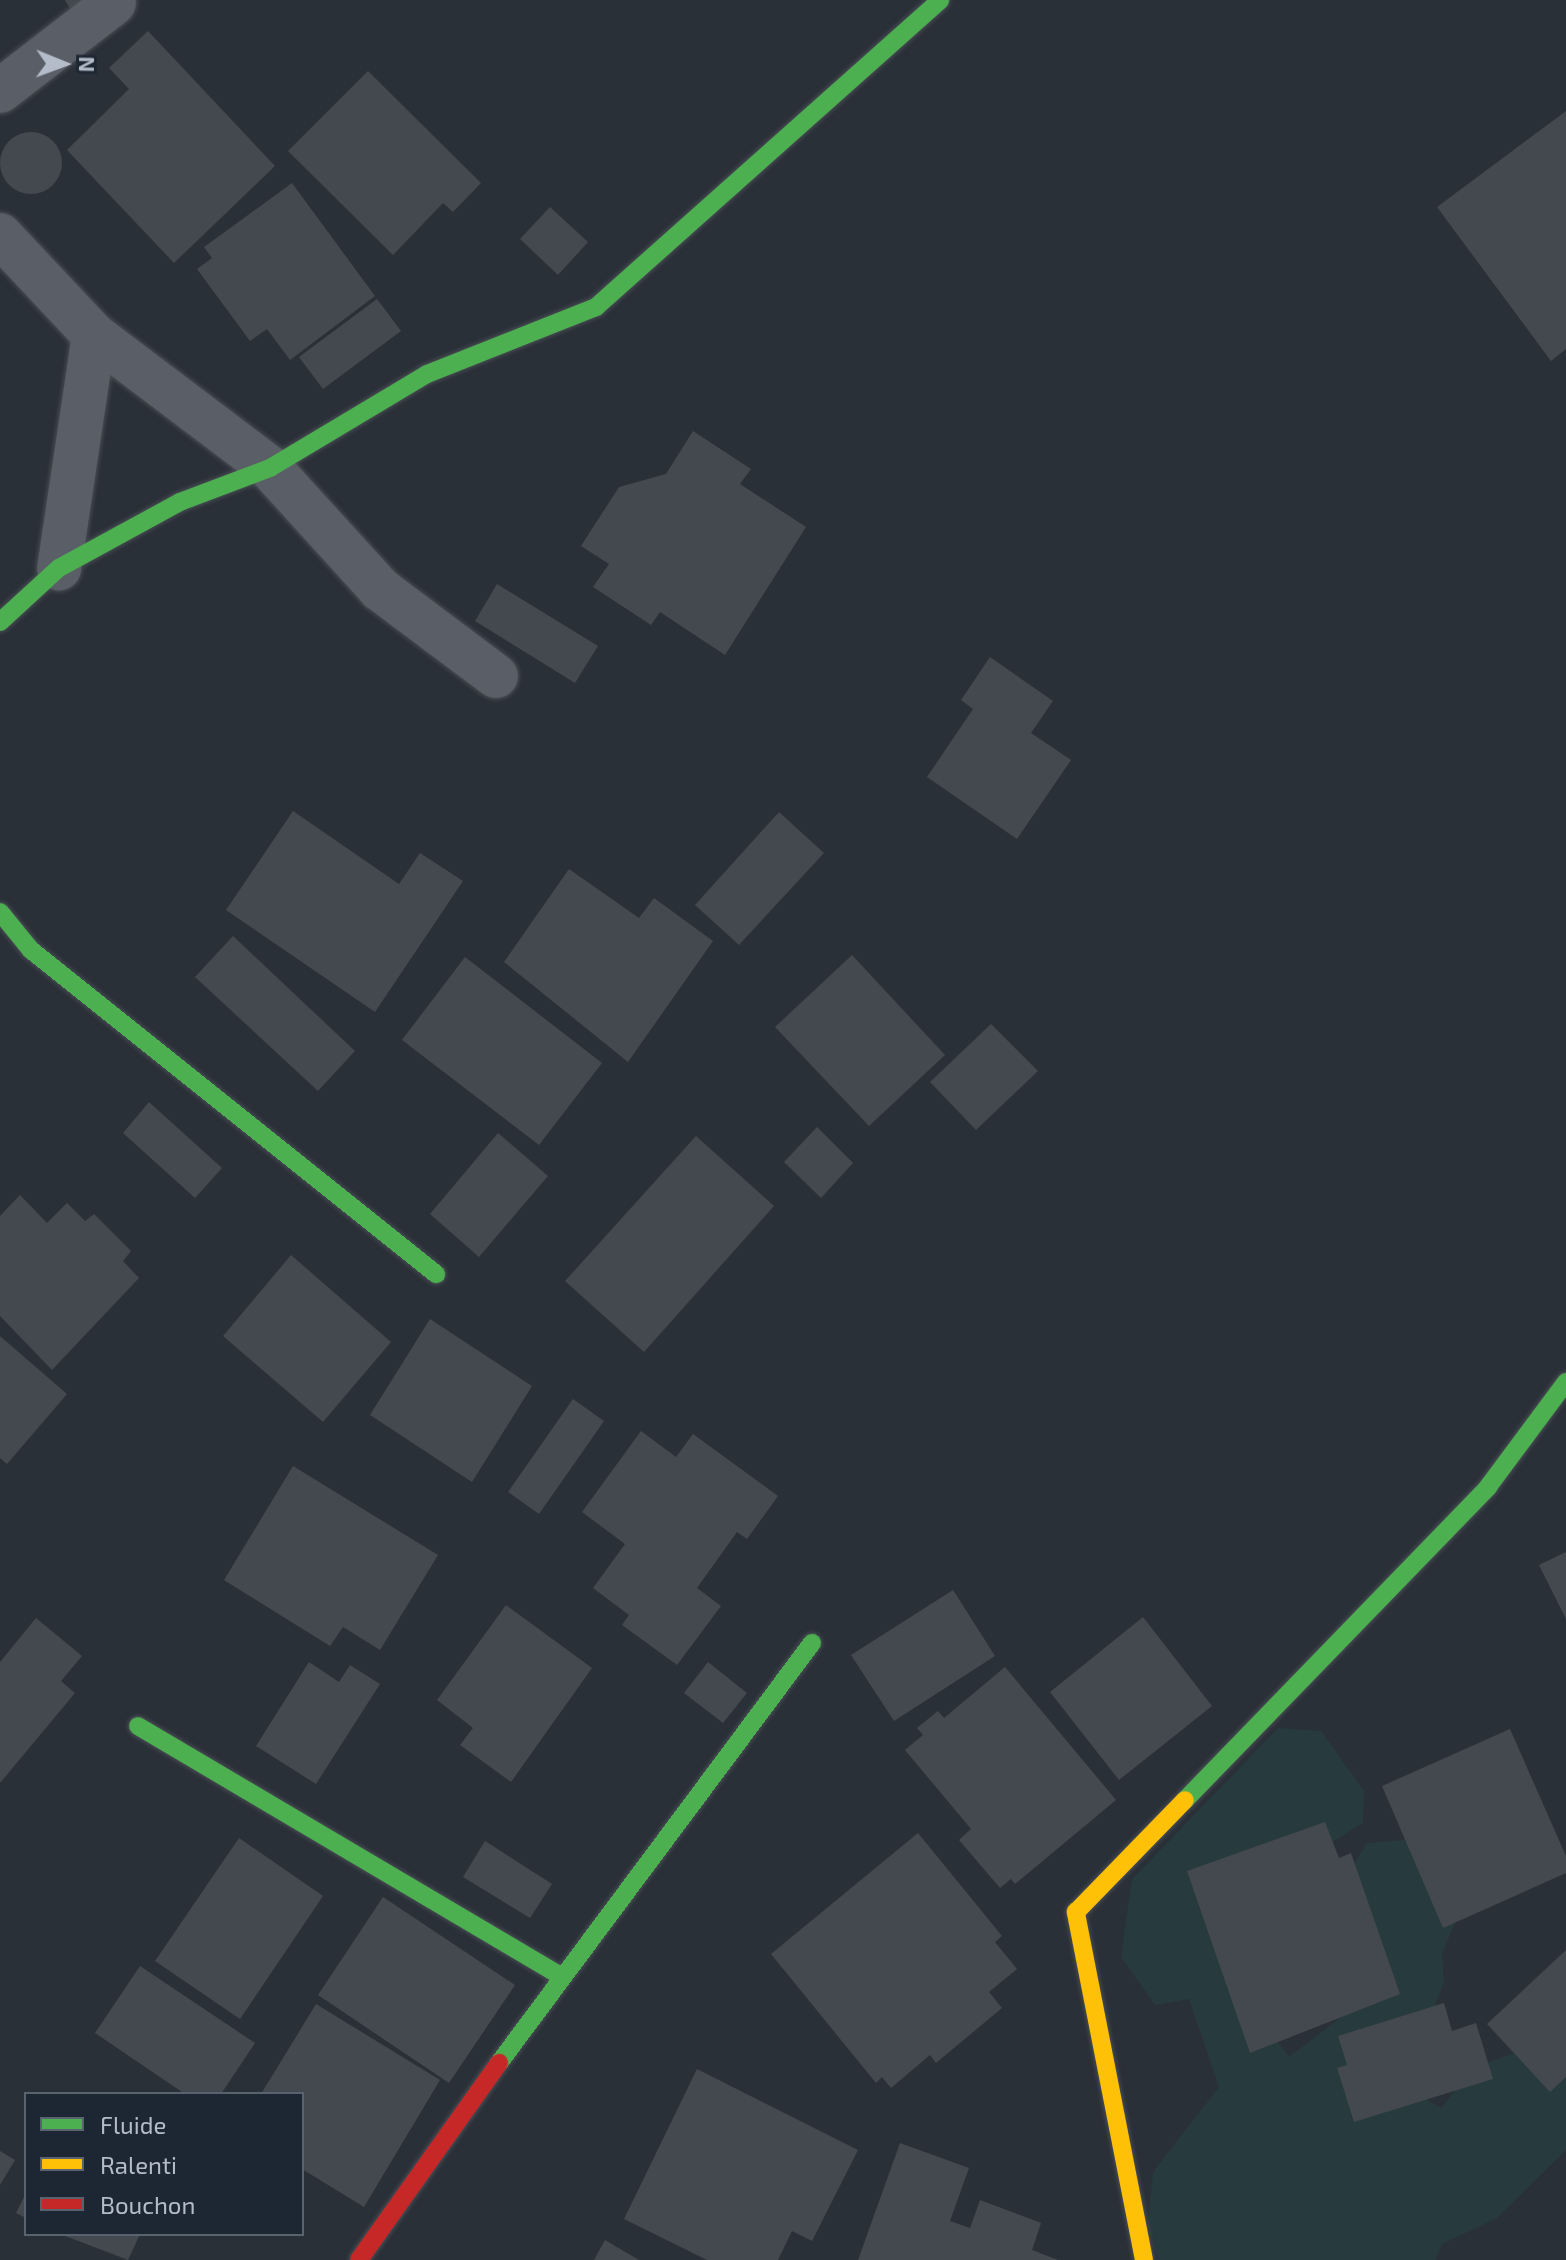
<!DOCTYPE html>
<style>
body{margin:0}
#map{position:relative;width:1566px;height:2260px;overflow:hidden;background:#2a3038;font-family:"Exo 2",sans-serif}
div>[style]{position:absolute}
.green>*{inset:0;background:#273a3e}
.building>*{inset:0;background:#444950}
.round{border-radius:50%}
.roads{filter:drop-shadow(0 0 2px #484c53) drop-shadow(0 0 2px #484c53)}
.street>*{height:44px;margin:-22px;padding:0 22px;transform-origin:22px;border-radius:22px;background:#5a5e66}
.fast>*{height:18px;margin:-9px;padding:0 9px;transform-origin:9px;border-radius:9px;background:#4caf50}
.slow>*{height:18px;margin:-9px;padding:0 9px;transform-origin:9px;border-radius:9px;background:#ffc107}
.jam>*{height:18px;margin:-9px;padding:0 9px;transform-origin:9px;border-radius:9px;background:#c62828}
span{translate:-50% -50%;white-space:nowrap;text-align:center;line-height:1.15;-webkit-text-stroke:8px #1d2633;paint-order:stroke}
.legend{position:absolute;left:24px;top:2092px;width:280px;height:144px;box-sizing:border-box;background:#1d2633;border:2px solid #59626f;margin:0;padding:10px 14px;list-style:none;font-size:24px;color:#b4bcc9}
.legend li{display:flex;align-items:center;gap:16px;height:40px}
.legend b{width:40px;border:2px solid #59626f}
.north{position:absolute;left:24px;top:24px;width:80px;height:80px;-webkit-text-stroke:6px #1d2633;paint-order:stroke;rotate:91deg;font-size:22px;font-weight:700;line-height:32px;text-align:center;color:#b4bcc9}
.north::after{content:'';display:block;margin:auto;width:28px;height:36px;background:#b4bcc9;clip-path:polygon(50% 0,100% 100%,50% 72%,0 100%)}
</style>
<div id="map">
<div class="green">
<div style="clip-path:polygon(1278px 1728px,1321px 1731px,1364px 1791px,1363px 1823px,1319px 1850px,1259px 2017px,1289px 2057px,1353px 2008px,1345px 1879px,1367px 1843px,1416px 1839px,1465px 1896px,1442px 1955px,1444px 1982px,1403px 2086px,1441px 2108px,1473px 2068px,1529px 2048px,1566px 2064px,1566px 2150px,1497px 2218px,1442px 2244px,1435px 2260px,1158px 2260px,1148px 2225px,1153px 2172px,1219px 2087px,1189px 1999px,1155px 2005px,1121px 1957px,1132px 1879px)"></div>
</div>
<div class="building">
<div style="clip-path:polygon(65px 0,104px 0,78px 22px)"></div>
<div style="clip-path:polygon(148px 31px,275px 166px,174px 263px,67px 150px,129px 89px,109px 68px)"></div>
<div style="clip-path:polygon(368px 71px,481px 183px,453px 212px,443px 203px,393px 255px,288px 151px)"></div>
<div style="clip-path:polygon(1566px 111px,1566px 349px,1551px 361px,1437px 207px)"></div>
<div class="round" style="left:0;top:132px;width:62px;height:62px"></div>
<div style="clip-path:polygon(292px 183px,375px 296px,290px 360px,267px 329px,250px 341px,197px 269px,212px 258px,204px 247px)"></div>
<div style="clip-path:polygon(550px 207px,588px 242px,558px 275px,520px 239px)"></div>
<div style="clip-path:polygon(377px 299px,401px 331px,323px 389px,299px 357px)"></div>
<div style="clip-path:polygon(693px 431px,751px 469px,740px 484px,806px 527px,725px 655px,660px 612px,651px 625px,593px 587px,609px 564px,581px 546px,619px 487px,666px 474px)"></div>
<div style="clip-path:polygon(497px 584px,598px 646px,575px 683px,475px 621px)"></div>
<div style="clip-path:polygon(990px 657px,1053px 701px,1031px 733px,1071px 760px,1017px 839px,927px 777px,973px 709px,961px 700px)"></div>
<div style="clip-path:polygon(293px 811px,399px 884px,420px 853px,463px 881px,375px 1012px,226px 910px)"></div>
<div style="clip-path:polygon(779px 812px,824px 853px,739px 945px,695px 905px)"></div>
<div style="clip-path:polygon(569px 869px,639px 918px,654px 898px,713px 941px,628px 1062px,504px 962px)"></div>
<div style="clip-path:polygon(233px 936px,355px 1051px,318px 1091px,195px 977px)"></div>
<div style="clip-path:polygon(852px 955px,945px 1055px,869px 1126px,775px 1027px)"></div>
<div style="clip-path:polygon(465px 957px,602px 1063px,539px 1145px,402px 1040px)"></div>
<div style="clip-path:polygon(991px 1024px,1038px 1071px,976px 1130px,930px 1082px)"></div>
<div style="clip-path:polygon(149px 1102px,222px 1168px,195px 1198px,123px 1133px)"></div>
<div style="clip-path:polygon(817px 1127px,853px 1163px,821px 1198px,784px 1162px)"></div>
<div style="clip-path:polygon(498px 1133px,548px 1176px,479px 1257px,430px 1214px)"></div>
<div style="clip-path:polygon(696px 1136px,774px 1206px,644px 1352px,565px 1281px)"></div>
<div style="clip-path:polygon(20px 1195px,47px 1223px,67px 1203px,85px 1221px,94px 1214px,131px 1251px,123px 1261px,139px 1278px,52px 1370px,0 1316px,0 1216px)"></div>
<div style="clip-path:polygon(291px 1255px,391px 1342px,323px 1422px,223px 1336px)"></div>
<div style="clip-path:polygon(430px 1319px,532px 1386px,472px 1482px,370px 1415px)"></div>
<div style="clip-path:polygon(0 1336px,67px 1394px,7px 1464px,0 1458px)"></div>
<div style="clip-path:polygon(573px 1399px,604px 1421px,539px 1514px,508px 1492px)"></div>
<div style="clip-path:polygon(641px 1431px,676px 1457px,693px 1434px,778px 1496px,747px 1539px,737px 1532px,697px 1588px,721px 1606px,677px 1665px,622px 1625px,629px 1615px,593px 1588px,625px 1544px,582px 1512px)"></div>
<div style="clip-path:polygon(293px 1466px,438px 1555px,380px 1650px,343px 1627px,330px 1646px,224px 1580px)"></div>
<div style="clip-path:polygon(1566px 1552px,1566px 1619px,1539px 1565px)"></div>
<div style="clip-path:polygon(953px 1590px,995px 1656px,894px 1721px,851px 1655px)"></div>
<div style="clip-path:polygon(506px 1605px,592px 1668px,511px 1782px,460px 1745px,473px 1728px,437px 1700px)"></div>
<div style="clip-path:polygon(1143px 1617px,1212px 1706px,1119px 1780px,1050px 1692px)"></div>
<div style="clip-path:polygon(36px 1618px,82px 1656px,61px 1681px,75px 1693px,0 1783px,0 1662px)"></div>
<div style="clip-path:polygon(309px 1662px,339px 1682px,350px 1665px,380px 1684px,316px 1784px,256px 1746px)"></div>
<div style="clip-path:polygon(708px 1662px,747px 1693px,723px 1723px,684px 1693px)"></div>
<div style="clip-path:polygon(1005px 1667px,1116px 1800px,1015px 1884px,1011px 1879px,1000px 1888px,959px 1840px,971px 1829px,905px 1750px,923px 1735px,917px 1728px,938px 1711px,944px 1718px)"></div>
<div style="clip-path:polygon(1510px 1729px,1566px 1856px,1566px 1873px,1443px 1928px,1382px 1786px)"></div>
<div style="clip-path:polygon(1325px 1822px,1339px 1858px,1351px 1853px,1400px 1994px,1250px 2053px,1187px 1871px)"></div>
<div style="clip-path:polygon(918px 1833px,1002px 1936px,995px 1942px,1017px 1969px,989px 1992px,1002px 2008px,936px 2063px,930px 2055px,891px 2088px,882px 2077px,876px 2083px,771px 1954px)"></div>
<div style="clip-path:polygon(239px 1838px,323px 1896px,240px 2019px,155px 1961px)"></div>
<div style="clip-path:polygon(485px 1841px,552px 1884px,530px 1918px,463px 1877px)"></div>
<div style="clip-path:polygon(383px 1897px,515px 1985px,449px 2083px,318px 1995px)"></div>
<div style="clip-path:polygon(1566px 1950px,1566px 2077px,1550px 2092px,1487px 2024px)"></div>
<div style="clip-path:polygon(140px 1966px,255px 2043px,221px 2094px,185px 2094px,95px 2033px)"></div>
<div style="clip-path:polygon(1444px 2003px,1452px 2031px,1476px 2023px,1493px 2079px,1354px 2122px,1337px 2068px,1347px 2065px,1338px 2036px)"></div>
<div style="clip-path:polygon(316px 2004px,440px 2080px,364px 2207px,302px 2169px,302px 2094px,261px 2094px)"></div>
<div style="clip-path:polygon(697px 2069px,858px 2150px,812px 2241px,792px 2231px,778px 2260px,707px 2260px,624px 2219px)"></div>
<div style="clip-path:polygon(900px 2143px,969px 2168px,950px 2221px,970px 2228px,980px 2200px,1041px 2223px,1032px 2250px,1058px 2260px,858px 2260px)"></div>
<div style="clip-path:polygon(0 2151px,15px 2160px,0 2185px)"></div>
<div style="clip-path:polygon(26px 2193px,26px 2218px,16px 2213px)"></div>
<div style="clip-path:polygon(60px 2234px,140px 2234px,128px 2260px)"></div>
<div style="clip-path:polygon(605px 2240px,639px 2260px,594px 2260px)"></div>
</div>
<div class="roads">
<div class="street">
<div style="left:0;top:91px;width:144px;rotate:-37.7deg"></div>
<div style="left:0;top:235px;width:137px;rotate:46.8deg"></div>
<div style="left:94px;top:335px;width:236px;rotate:98.5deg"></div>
<div style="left:94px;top:335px;width:221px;rotate:37.1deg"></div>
<div style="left:270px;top:468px;width:164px;rotate:47.7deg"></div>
<div style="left:380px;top:589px;width:145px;rotate:36.9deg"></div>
</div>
<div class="fast">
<div style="left:0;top:622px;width:80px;rotate:-42.5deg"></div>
<div style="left:59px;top:568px;width:138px;rotate:-28.6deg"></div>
<div style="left:180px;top:502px;width:96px;rotate:-20.7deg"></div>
<div style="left:270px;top:468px;width:183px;rotate:-30.9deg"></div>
<div style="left:427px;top:374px;width:182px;rotate:-21.6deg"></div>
<div style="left:596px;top:307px;width:461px;rotate:-41.7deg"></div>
<div style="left:0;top:912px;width:49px;rotate:50.8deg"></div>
<div style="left:31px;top:950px;width:519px;rotate:38.66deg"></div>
<div style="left:138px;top:1726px;width:491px;rotate:30.6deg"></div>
<div style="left:1185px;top:1800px;width:436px;rotate:-45.9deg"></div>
<div style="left:1488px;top:1487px;width:131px;rotate:-53.4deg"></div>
<div style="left:499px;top:2063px;width:524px;rotate:-53.31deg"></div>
</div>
<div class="slow">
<div style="left:1144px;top:2260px;width:355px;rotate:-101.1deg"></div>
<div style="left:1076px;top:1912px;width:156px;rotate:-45.8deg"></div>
</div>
<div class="jam">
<div style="left:359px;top:2260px;width:242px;rotate:-54.6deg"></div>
</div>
</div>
<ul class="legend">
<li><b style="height:10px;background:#4caf50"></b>Fluide</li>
<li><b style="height:10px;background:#ffc107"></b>Ralenti</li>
<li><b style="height:10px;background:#c62828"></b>Bouchon</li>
</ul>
<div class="north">N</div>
</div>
